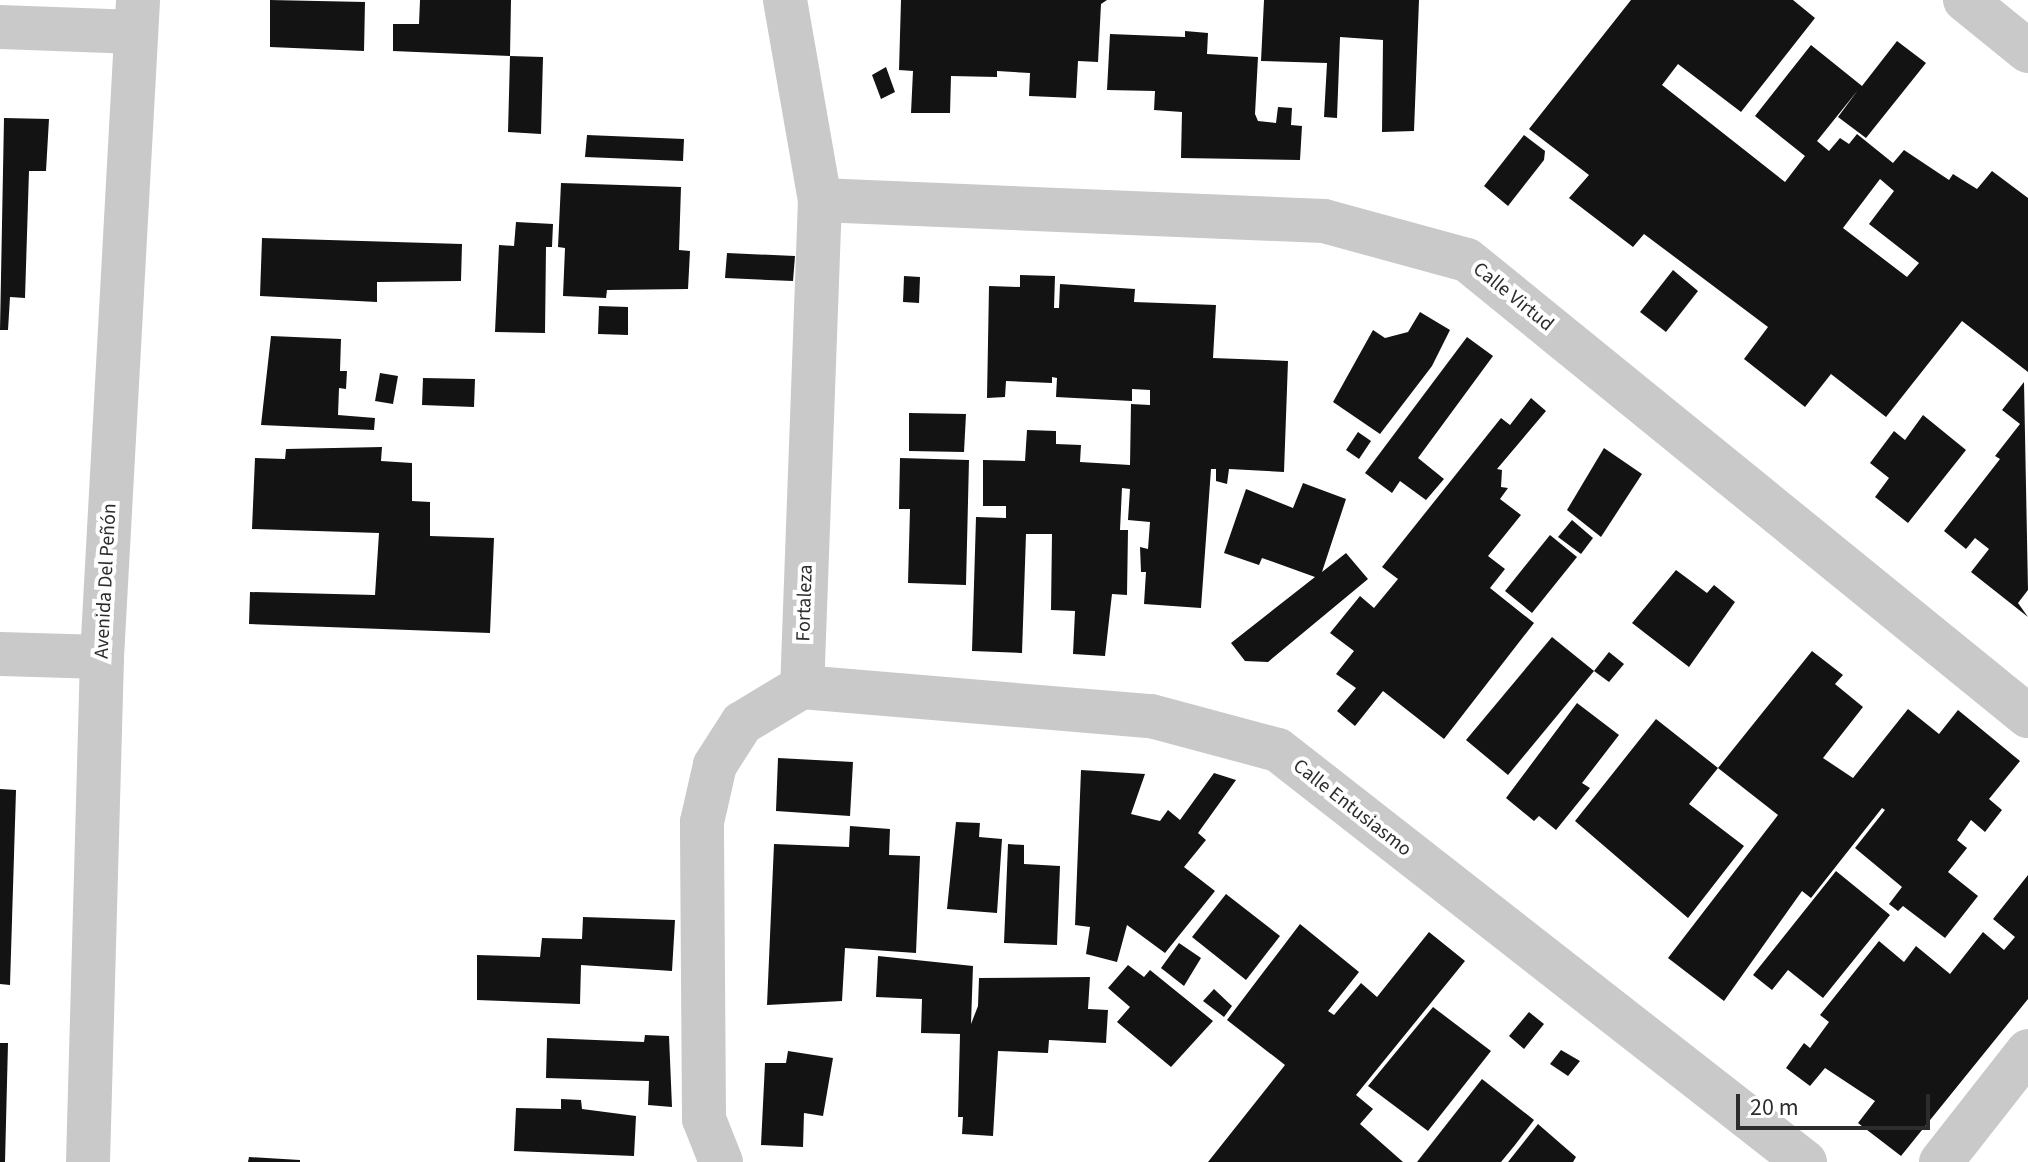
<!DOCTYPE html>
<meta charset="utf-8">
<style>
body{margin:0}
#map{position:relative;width:2028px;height:1162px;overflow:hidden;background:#fff;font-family:"Source Sans 3",sans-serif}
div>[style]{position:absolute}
.building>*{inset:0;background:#131313}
.minor>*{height:44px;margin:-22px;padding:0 22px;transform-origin:22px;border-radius:22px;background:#c9c9c9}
span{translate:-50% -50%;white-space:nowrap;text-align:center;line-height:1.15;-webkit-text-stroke:8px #fff;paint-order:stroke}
.street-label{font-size:20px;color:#2c2c2c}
.scale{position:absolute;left:1736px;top:1094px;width:194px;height:36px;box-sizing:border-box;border:4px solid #2c2c2c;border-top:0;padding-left:10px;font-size:24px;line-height:28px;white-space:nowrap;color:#2c2c2c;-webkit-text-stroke:6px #fff;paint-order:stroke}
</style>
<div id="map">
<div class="building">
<div style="clip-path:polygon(270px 0,365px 2px,364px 51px,270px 47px)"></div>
<div style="clip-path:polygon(420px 0,511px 0,510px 56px,393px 51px,393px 24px,419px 24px)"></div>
<div style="clip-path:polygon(901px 0,1107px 0,1101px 4px,1098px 62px,1078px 61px,1076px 98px,1029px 96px,1030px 73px,997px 71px,997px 77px,951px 76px,950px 113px,911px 113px,913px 71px,899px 70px)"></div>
<div style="clip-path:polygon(1264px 0,1419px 0,1414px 131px,1382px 132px,1383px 40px,1340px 37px,1337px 118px,1324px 117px,1327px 63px,1261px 61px)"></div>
<div style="clip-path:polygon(evenodd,1631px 0,1793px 0,1815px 18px,1741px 112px,1678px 64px,1662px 85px,1785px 182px,1805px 156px,1755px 116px,1811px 45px,1862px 86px,1897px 41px,1926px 63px,1866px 138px,1838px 117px,1858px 90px,1817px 141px,1829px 151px,1840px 138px,1849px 144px,1857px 134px,1893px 163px,1904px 150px,1949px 180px,1953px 174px,1977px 189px,1992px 171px,2028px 198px,2028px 372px,1962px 321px,1886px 417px,1831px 374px,1805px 407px,1744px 359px,1768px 327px,1644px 234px,1633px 247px,1569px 198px,1589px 175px,1529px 129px,1631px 0,1880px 179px,1894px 191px,1869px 224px,1919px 263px,1907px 277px,1843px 228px,1880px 179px)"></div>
<div style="clip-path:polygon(1185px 31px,1208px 33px,1207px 54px,1258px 57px,1255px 114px,1258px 121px,1276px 123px,1278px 107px,1292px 108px,1291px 125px,1302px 126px,1300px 160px,1181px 158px,1182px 112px,1154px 110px,1155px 91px,1107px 90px,1110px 34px,1185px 37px)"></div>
<div style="clip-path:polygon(510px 56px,543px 57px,541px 134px,508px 132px)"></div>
<div style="clip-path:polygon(886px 67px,895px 92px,881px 99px,872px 75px)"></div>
<div style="clip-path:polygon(4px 118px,49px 119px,46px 171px,29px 171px,25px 298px,10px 297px,8px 330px,0 330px)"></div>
<div style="clip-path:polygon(587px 135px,684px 139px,683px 161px,585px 157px)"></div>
<div style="clip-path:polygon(1524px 135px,1545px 151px,1544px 160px,1508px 206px,1484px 186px)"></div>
<div style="clip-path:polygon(561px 183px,681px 187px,679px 250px,690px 251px,688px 289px,607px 290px,606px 298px,563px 296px,565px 248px,558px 247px)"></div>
<div style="clip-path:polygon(516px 222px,553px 224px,552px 247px,546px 247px,545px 333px,495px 332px,499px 245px,514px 246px)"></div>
<div style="clip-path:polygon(262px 238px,462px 244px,461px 281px,377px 282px,377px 302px,260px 296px)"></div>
<div style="clip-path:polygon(727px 253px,795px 256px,793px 281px,725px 278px)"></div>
<div style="clip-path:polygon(1673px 270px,1698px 291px,1666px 332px,1640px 312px)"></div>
<div style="clip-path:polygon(1020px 275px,1055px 276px,1054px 308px,1059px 308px,1060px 284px,1135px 289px,1134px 302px,1216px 305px,1213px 358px,1288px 361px,1284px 472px,1229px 469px,1227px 484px,1216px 481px,1216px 469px,1211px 469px,1201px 608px,1144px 604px,1146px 572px,1141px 572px,1140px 547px,1148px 549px,1150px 522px,1128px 520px,1130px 489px,1122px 488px,1120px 530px,1128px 530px,1127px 595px,1112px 594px,1105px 656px,1073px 654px,1075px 611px,1051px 610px,1052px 534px,1026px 534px,1022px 653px,972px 651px,976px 517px,1006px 518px,1006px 506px,983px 506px,983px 460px,1025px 461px,1027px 430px,1056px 431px,1056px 444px,1081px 445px,1080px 462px,1130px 465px,1131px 404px,1150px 405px,1150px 390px,1132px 389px,1132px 401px,1056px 397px,1057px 378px,1052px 377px,1052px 383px,1006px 381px,1005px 397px,987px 398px,989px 286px,1020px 287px)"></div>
<div style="clip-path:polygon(904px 276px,920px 277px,919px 303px,903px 302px)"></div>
<div style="clip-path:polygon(599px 306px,628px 307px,628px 335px,598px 334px)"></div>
<div style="clip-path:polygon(1420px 312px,1450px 330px,1432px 366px,1380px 434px,1333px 402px,1373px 330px,1385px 338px,1408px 332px)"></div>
<div style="clip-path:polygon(271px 336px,341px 339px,340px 371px,347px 371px,346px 389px,339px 388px,338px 415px,375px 418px,374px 430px,261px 425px)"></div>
<div style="clip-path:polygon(1467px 337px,1493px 356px,1418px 458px,1444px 479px,1426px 500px,1400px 481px,1392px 493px,1365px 473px)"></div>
<div style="clip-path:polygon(380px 373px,398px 376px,393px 404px,375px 401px)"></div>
<div style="clip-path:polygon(423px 378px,475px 379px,474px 407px,422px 405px)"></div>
<div style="clip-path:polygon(2024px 382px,2028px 590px,2018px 603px,2028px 617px,1971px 572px,1989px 549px,1975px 538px,1966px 549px,1944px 531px,2000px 459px,1995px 456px,2020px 424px,2002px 410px)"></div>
<div style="clip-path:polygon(1531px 398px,1546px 411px,1497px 469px,1502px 470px,1501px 487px,1508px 488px,1500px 499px,1521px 515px,1488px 556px,1505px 569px,1490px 588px,1534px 623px,1444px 739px,1383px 691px,1355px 726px,1337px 711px,1356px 688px,1336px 674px,1354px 651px,1330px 633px,1360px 596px,1374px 608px,1398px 579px,1382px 567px,1501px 418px,1510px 425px)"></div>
<div style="clip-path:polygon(909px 413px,966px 414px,964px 452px,909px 451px)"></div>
<div style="clip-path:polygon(1923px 415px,1966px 450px,1908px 523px,1875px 497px,1889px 478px,1870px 463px,1894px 431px,1905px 440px)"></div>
<div style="clip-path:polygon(1358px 432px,1371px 441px,1359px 459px,1346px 450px)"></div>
<div style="clip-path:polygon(382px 447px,381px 461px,412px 463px,412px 501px,430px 502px,430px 536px,494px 538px,490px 633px,249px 624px,250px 592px,375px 595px,379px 533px,252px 529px,255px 458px,285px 459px,286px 449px)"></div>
<div style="clip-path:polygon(1604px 448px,1642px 474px,1601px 537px,1567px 510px)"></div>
<div style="clip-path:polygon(900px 458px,969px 460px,966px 585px,908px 583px,910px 509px,899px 509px)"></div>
<div style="clip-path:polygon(1303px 483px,1346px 499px,1322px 572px,1346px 553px,1368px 579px,1268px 662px,1245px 661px,1231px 643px,1315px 577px,1262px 558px,1259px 565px,1224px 553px,1246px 489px,1293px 508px)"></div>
<div style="clip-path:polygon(1572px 520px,1593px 538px,1581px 554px,1558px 537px)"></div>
<div style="clip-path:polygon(1550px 535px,1577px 557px,1532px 613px,1505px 591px)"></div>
<div style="clip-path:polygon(1676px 570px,1707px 593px,1714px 585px,1735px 602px,1689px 667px,1632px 623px)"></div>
<div style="clip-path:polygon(1552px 637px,1594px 671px,1508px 775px,1466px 740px)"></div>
<div style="clip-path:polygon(1812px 651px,1843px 675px,1835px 684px,1863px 707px,1823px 758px,1853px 778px,1908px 709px,1939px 734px,1958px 710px,2020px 761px,1989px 799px,2002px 810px,1985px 832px,1971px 820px,1957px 840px,1967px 848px,1948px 872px,1978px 896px,1945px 938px,1903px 906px,1898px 911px,1889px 904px,1902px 887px,1855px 848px,1885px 810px,1882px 808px,1811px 898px,1802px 891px,1724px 1001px,1668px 958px,1778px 815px,1718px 768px,1689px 804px,1744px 846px,1688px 918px,1575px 821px,1656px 719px,1718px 768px)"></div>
<div style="clip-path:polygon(1609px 652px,1624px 664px,1609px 682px,1594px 671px)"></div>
<div style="clip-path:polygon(1577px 703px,1619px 735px,1582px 783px,1590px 788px,1556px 830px,1539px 816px,1534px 821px,1506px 798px)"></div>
<div style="clip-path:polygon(778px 758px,853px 762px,850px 816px,776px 811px)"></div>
<div style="clip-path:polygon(1081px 770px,1145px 774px,1131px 814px,1160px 821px,1168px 810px,1180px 820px,1214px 773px,1236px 780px,1198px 833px,1206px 840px,1184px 867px,1215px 891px,1165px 953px,1127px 925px,1117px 962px,1086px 954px,1090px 927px,1075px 925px)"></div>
<div style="clip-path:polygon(0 789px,16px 790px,10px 985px,0 984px)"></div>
<div style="clip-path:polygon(956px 822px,980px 823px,979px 837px,1002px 839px,997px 913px,947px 909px)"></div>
<div style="clip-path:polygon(850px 826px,890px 829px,889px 855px,920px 856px,916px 953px,845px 948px,842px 1001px,767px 1005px,774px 844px,849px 847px)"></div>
<div style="clip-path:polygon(1008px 844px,1024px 845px,1024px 864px,1060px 866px,1057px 945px,1004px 943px)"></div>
<div style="clip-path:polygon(1836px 871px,1890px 915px,1823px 998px,1788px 970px,1772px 990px,1753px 975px)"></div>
<div style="clip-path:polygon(2028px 875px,2028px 999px,1901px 1156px,1858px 1123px,1875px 1101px,1825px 1068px,1810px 1086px,1786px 1068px,1804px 1043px,1810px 1048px,1829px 1022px,1820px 1015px,1879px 941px,1904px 962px,1916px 946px,1950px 974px,1983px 932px,2004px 950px,2015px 937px,1993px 919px)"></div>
<div style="clip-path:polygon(1226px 894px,1280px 936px,1246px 980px,1192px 937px)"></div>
<div style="clip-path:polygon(583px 917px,675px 920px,672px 971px,581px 965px,580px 1004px,477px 1000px,477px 955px,540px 957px,542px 938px,582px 939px)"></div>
<div style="clip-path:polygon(1300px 924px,1359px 972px,1328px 1011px,1334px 1015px,1361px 983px,1377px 997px,1429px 932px,1465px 961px,1356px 1095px,1373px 1109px,1360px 1124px,1403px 1162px,1208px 1162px,1285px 1065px,1227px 1020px)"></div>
<div style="clip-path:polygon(1179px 943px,1201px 958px,1184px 986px,1161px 968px)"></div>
<div style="clip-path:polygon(878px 956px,973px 966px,971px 1024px,978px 1006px,979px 978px,1090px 977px,1088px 1009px,1108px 1010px,1106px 1043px,1049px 1040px,1048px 1053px,998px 1051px,993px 1136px,962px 1134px,963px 1117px,958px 1117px,960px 1034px,921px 1033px,922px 999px,876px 997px)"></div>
<div style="clip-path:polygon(1128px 965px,1144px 977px,1150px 970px,1213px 1021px,1171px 1067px,1117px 1022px,1130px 1007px,1108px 988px)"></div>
<div style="clip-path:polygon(1214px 989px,1232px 1006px,1224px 1017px,1203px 1001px)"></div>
<div style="clip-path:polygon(1433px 1007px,1491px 1051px,1428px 1131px,1368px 1086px)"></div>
<div style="clip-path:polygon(1529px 1012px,1544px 1024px,1524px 1049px,1509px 1036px)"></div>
<div style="clip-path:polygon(645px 1035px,669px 1036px,672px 1107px,648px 1105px,649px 1081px,546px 1078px,547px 1038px,644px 1042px)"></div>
<div style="clip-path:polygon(0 1043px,8px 1043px,5px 1162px,0 1162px)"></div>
<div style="clip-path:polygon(1561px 1050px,1580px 1061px,1568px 1076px,1550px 1064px)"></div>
<div style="clip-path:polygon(788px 1051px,833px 1058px,823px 1116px,804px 1113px,803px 1147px,761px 1145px,765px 1063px,786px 1063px)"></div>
<div style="clip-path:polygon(1482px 1079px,1534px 1120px,1515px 1145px,1501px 1162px,1417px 1162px)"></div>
<div style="clip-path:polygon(561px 1099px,581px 1100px,582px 1109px,636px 1116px,634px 1156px,514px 1151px,516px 1108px,561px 1109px)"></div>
<div style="clip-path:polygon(1538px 1124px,1576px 1157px,1573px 1162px,1508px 1162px)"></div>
<div style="clip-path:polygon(249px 1157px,300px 1160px,300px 1162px,248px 1162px)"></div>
</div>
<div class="minor">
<div style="left:785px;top:0;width:203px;rotate:80.1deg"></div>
<div style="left:820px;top:200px;width:487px;rotate:92.1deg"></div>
<div style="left:1965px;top:0;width:81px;rotate:39deg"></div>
<div style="left:0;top:27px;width:136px;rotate:2.1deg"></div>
<div style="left:820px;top:200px;width:504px;rotate:2.39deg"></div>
<div style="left:1324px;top:221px;width:148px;rotate:15.3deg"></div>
<div style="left:1467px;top:260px;width:723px;rotate:39.11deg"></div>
<div style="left:0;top:654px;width:102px;rotate:1.7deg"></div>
<div style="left:802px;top:687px;width:350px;rotate:4.8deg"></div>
<div style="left:1151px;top:716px;width:131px;rotate:15deg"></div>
<div style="left:1278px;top:750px;width:669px;rotate:38.02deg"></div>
<div style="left:88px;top:1162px;width:505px;rotate:-88.41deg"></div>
<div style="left:102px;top:657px;width:658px;rotate:-86.86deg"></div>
<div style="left:721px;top:1162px;width:46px;rotate:-111.6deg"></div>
<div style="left:704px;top:1119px;width:297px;rotate:-90.4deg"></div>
<div style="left:702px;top:822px;width:58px;rotate:-77.2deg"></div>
<div style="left:715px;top:765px;width:50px;rotate:-57.3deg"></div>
<div style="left:742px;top:723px;width:70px;rotate:-31deg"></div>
<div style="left:1941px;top:1162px;width:141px;rotate:-51.9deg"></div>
</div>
<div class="street-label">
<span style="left:1513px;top:297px;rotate:39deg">Calle Virtud</span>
<span style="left:106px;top:581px;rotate:-87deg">Avenida Del Peñón</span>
<span style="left:805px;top:603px;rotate:-88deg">Fortaleza</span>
<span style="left:1352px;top:808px;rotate:38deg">Calle Entusiasmo</span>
</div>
<div class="scale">20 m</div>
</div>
